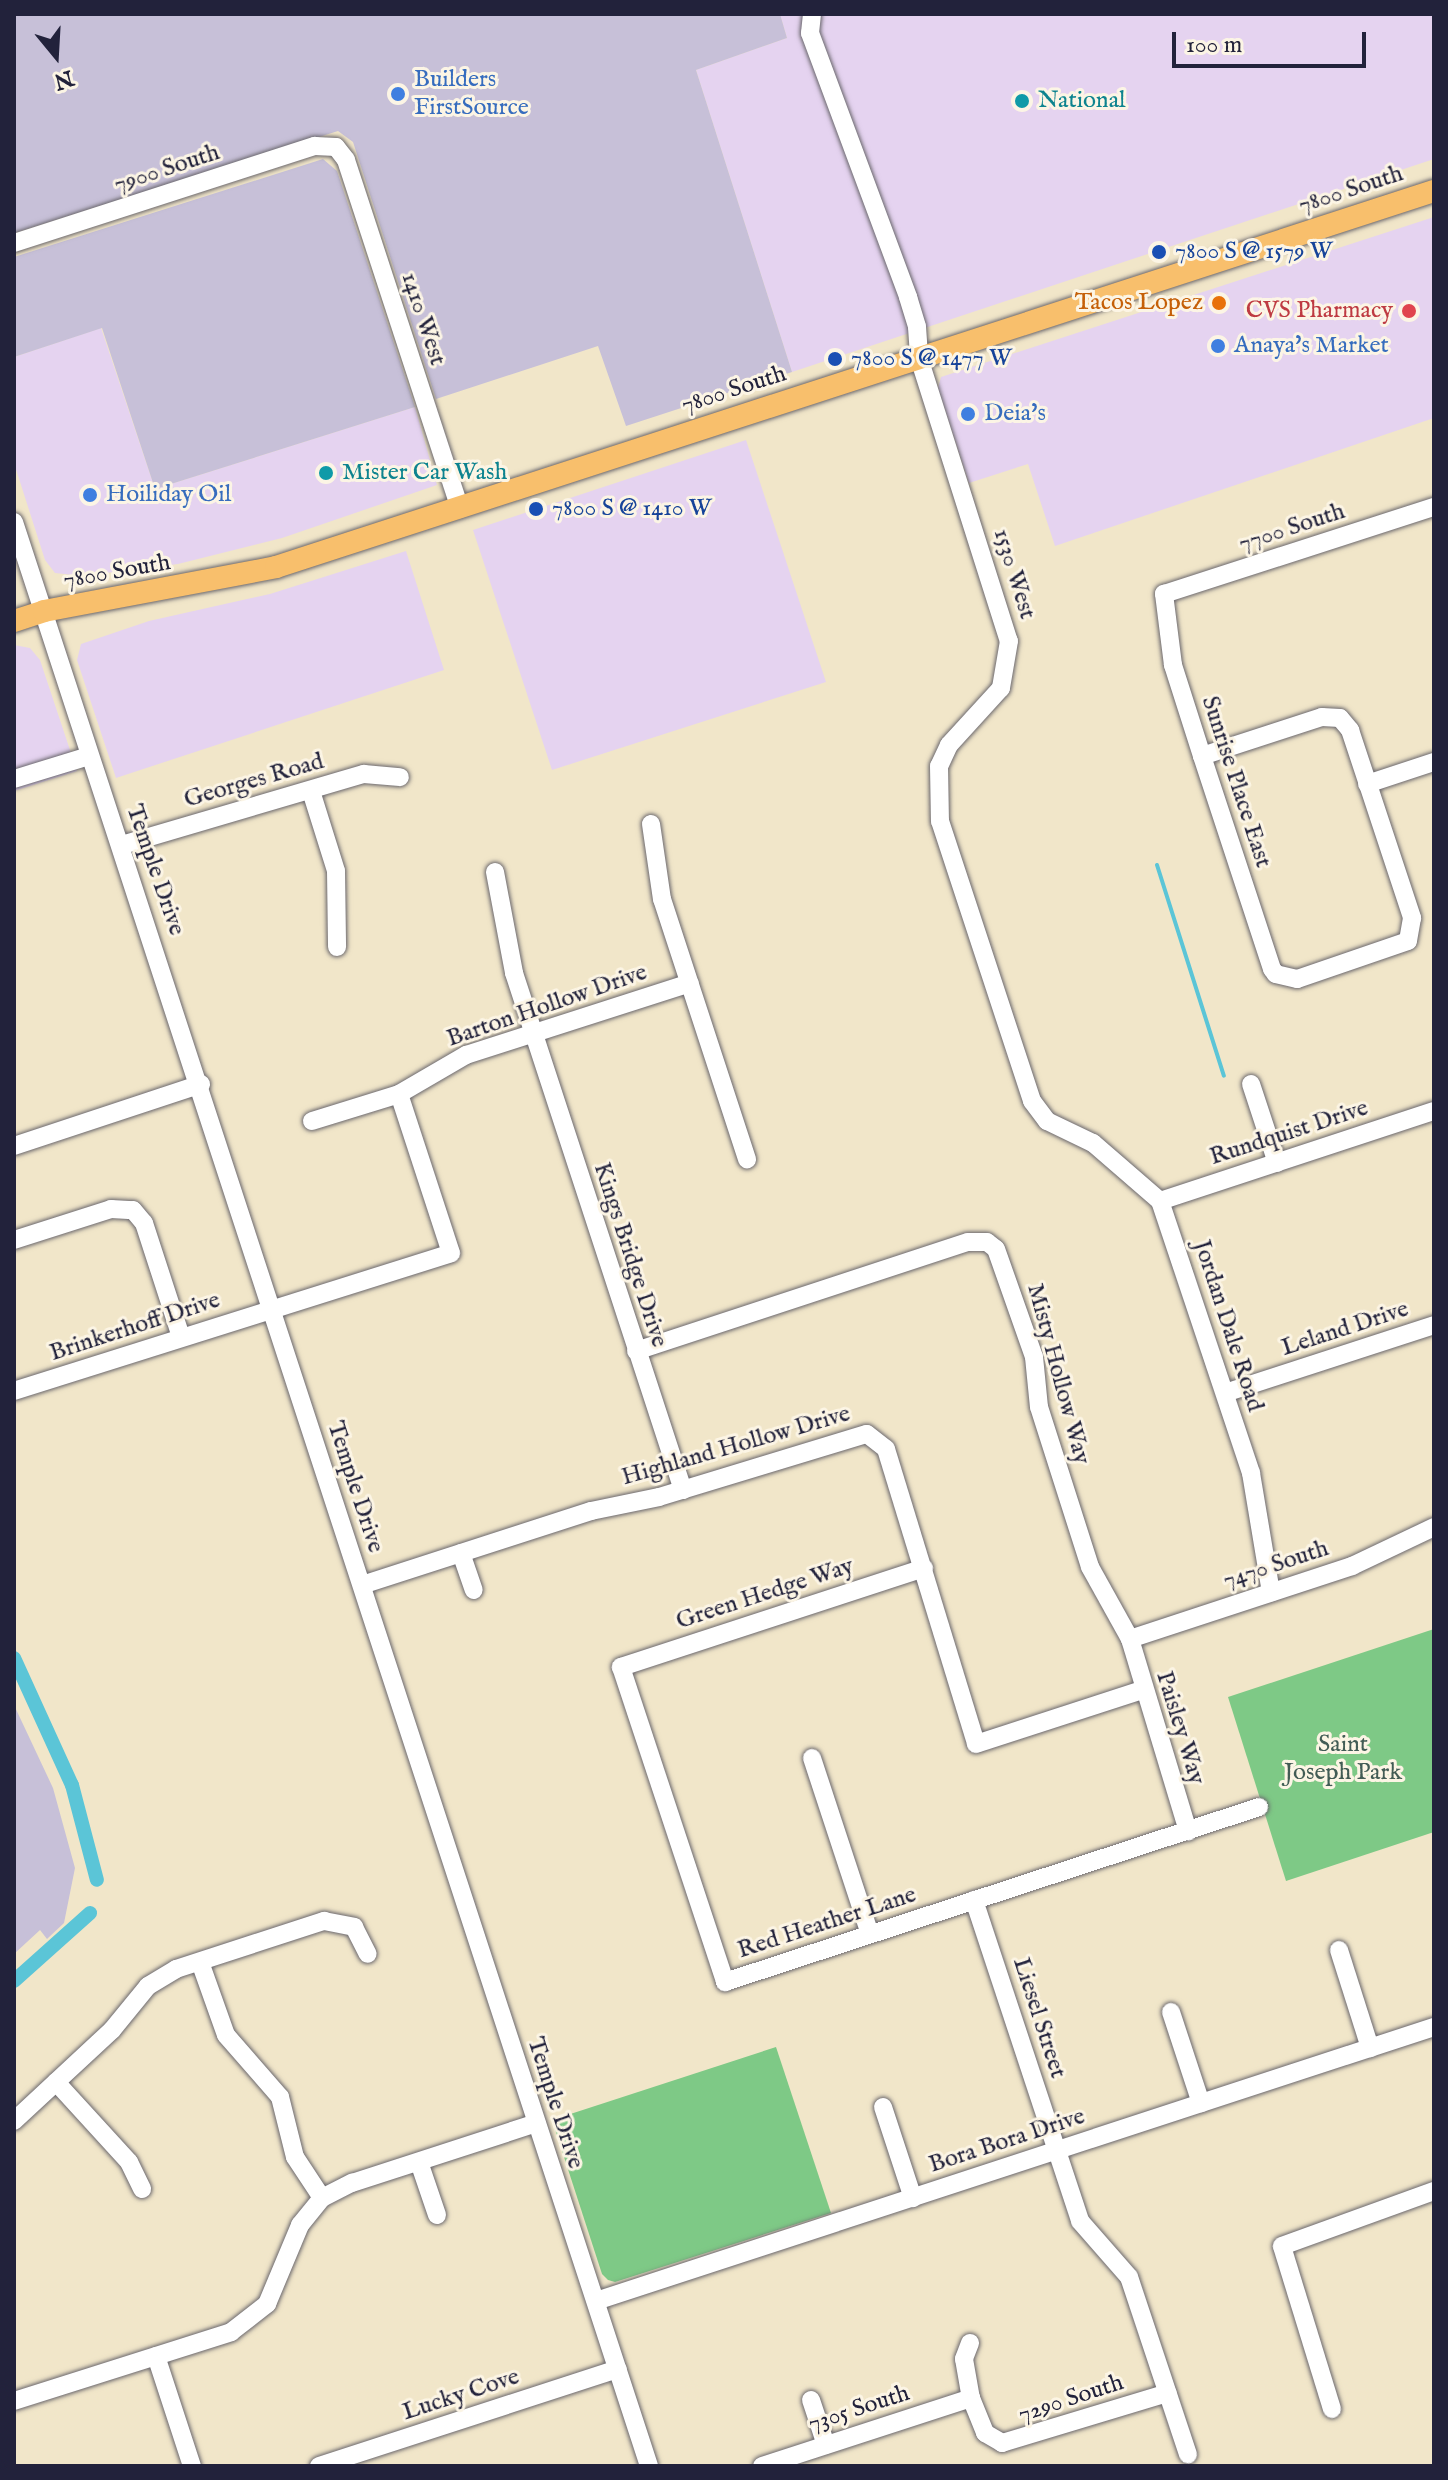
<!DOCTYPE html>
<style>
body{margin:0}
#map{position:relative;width:1448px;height:2480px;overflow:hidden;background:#f1e6c9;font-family:"IM FELL English",serif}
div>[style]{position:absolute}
.built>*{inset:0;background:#e5d3f0}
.industrial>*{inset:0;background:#c7c0d8}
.green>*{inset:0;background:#7ec986}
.stream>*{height:4px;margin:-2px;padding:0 2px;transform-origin:2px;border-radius:2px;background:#5bc5d7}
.canal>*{height:14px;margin:-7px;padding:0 7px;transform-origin:7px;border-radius:7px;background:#5bc5d7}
.roads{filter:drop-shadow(0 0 2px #6a676d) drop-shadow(0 0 2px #6a676d)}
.minor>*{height:18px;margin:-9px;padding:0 9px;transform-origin:9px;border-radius:9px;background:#fff}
.major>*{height:22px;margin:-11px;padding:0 11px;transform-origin:11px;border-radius:11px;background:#f8bf6c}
.dots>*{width:22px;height:22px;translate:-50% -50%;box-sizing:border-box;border:4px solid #fcf5e5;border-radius:50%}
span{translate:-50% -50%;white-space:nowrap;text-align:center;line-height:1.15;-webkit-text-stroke:6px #fcf5e5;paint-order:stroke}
.shop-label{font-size:24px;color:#366cbe}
.left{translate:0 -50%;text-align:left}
.culture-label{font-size:24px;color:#0d838f}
.street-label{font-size:24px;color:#22223b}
.transit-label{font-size:24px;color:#164399}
.food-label{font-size:24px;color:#c56008}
.right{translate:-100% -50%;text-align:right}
.health-label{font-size:24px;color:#be3a42}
.park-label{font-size:24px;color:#425c55}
.frame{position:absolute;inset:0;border:16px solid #22223b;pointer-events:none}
.north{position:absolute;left:16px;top:16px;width:80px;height:80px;-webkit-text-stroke:6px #fcf5e5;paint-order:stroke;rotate:162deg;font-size:22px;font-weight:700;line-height:32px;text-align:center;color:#22223b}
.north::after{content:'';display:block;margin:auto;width:28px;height:36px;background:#22223b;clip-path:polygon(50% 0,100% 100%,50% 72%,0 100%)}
.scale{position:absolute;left:1172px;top:32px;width:194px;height:36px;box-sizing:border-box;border:4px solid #22223b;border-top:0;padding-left:10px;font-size:24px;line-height:28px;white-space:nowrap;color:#22223b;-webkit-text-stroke:6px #fcf5e5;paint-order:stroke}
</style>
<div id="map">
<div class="built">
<div style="clip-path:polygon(780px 14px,1434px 14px,1434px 159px,792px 372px,696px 70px,787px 38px)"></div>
<div style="clip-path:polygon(1434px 217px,1434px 418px,1055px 546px,1028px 464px,969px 483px,938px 388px,941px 377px)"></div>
<div style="clip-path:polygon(101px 328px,155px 489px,415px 407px,437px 485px,282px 538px,178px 564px,83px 576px,55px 573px,45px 560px,14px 463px,14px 357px)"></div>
<div style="clip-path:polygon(746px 440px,826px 682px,552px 770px,473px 530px)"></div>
<div style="clip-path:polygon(406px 551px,444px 670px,116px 778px,77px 660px,81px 644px,149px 621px,270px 594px)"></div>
<div style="clip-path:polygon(14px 645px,30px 648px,40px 660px,77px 771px,14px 791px)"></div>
</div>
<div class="industrial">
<div style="clip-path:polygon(14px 14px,780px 14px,787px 38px,696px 70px,792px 372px,626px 426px,598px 346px,436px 399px,353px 142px,338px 131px,14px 233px)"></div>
<div style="clip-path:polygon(323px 159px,337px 171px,415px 407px,155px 489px,102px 328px,14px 357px,14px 257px)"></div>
<div style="clip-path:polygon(14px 1705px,53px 1788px,75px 1868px,64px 1923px,47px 1939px,40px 1930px,14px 1954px)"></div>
</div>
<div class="green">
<div style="clip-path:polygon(1434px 1629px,1434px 1832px,1286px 1881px,1228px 1697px)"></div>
<div style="clip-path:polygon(776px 2047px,831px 2213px,615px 2282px,608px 2280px,602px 2274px,552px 2120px)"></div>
</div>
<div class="stream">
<div style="left:1157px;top:865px;width:221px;rotate:72.4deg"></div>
</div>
<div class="canal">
<div style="left:14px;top:1658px;width:140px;rotate:65.5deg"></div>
<div style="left:72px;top:1785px;width:98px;rotate:75.3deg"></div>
<div style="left:14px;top:1981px;width:102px;rotate:-41.8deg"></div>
</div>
<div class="roads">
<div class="minor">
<div style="left:812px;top:14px;width:19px;rotate:96deg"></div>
<div style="left:810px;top:33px;width:282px;rotate:69.6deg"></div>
<div style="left:908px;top:297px;width:31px;rotate:73deg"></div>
<div style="left:917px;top:327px;width:31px;rotate:86deg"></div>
<div style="left:919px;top:358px;width:297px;rotate:72.4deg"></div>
<div style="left:1009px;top:641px;width:48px;rotate:99.7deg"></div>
<div style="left:1001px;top:688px;width:77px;rotate:132.4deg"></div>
<div style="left:949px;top:745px;width:23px;rotate:115deg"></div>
<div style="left:939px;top:766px;width:55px;rotate:89deg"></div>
<div style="left:940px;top:821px;width:295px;rotate:71.8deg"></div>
<div style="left:1032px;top:1101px;width:25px;rotate:53deg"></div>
<div style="left:1047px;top:1121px;width:51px;rotate:25.6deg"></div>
<div style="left:1093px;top:1143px;width:89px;rotate:40.9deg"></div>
<div style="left:1160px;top:1201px;width:287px;rotate:71.5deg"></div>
<div style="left:1251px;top:1473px;width:121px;rotate:80.5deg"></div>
<div style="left:14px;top:243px;width:316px;rotate:-17.9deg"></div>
<div style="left:315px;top:146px;width:21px;rotate:3deg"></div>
<div style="left:336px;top:147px;width:16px;rotate:52deg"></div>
<div style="left:346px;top:160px;width:367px;rotate:71.9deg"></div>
<div style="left:14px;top:522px;width:2045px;rotate:71.91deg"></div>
<div style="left:1202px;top:756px;width:126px;rotate:-18deg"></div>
<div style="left:1322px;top:717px;width:18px;rotate:3deg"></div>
<div style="left:1340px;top:718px;width:16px;rotate:50deg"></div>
<div style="left:1350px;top:730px;width:198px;rotate:71.7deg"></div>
<div style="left:1412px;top:918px;width:23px;rotate:100deg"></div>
<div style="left:1408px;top:941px;width:117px;rotate:161.1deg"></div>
<div style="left:1297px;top:979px;width:22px;rotate:-167deg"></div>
<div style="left:1276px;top:974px;width:6px;rotate:-129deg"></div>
<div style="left:1272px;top:969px;width:224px;rotate:-108.2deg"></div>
<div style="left:1202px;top:756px;width:96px;rotate:-107.7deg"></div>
<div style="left:1173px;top:665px;width:72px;rotate:-97.2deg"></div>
<div style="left:1164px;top:594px;width:284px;rotate:-17.9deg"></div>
<div style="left:14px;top:779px;width:78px;rotate:-17deg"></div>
<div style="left:1367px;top:784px;width:71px;rotate:-18.2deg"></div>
<div style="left:311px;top:791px;width:84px;rotate:72.6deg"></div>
<div style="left:336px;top:871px;width:76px;rotate:89.2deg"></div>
<div style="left:651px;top:824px;width:76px;rotate:81.7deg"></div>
<div style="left:662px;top:899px;width:274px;rotate:71.9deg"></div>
<div style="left:122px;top:845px;width:252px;rotate:-16.4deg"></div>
<div style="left:364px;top:774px;width:36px;rotate:5deg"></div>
<div style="left:495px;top:872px;width:103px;rotate:79.3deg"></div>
<div style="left:514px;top:973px;width:544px;rotate:71.9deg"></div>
<div style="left:1251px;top:1084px;width:83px;rotate:71.8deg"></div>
<div style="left:312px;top:1121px;width:91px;rotate:-17.2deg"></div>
<div style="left:399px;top:1094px;width:78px;rotate:-30.2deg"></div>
<div style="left:466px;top:1055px;width:235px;rotate:-17.8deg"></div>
<div style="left:14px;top:1146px;width:197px;rotate:-18.3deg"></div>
<div style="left:1160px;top:1201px;width:288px;rotate:-18.2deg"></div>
<div style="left:14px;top:1240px;width:102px;rotate:-17.7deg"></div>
<div style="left:111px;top:1209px;width:22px;rotate:3deg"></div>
<div style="left:133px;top:1210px;width:17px;rotate:50deg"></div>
<div style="left:144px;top:1223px;width:120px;rotate:72deg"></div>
<div style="left:636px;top:1351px;width:349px;rotate:-18.2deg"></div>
<div style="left:968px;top:1242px;width:19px"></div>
<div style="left:987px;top:1242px;width:11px;rotate:38deg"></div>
<div style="left:996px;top:1249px;width:114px;rotate:70.6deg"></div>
<div style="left:1034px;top:1357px;width:50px;rotate:84.3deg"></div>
<div style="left:1039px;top:1407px;width:168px;rotate:72.3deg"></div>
<div style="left:1090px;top:1567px;width:82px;rotate:60.9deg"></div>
<div style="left:1130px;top:1639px;width:201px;rotate:73.2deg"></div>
<div style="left:14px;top:1391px;width:458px;rotate:-17.5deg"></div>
<div style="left:451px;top:1253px;width:167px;rotate:-108.1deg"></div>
<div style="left:1225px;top:1393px;width:220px;rotate:-18deg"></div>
<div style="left:461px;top:1553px;width:39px;rotate:71deg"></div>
<div style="left:924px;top:1568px;width:319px;rotate:161.9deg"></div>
<div style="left:621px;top:1667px;width:332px;rotate:71.7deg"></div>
<div style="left:725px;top:1982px;width:562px;rotate:-18.14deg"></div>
<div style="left:362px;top:1585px;width:241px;rotate:-17.9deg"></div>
<div style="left:591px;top:1511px;width:69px;rotate:-11.6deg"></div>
<div style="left:659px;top:1497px;width:217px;rotate:-16.9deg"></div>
<div style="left:867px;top:1434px;width:24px;rotate:38deg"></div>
<div style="left:886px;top:1449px;width:308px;rotate:73deg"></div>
<div style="left:976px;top:1744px;width:175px;rotate:-18deg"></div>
<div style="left:1130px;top:1639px;width:234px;rotate:-18.2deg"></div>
<div style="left:1352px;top:1566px;width:91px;rotate:-25.4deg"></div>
<div style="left:812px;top:1758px;width:185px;rotate:71.8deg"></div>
<div style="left:974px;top:1900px;width:338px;rotate:71.7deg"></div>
<div style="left:1080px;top:2221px;width:74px;rotate:48.8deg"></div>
<div style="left:1129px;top:2277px;width:187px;rotate:71.6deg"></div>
<div style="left:1339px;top:1950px;width:103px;rotate:72.4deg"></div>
<div style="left:200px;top:1962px;width:77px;rotate:70.4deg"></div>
<div style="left:226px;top:2035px;width:82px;rotate:48.9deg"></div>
<div style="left:280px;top:2097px;width:62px;rotate:76deg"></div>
<div style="left:295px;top:2157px;width:49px;rotate:56.6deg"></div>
<div style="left:1171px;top:2012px;width:96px;rotate:71.8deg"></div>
<div style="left:56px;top:2082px;width:108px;rotate:47.6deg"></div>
<div style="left:129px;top:2162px;width:30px;rotate:64deg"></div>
<div style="left:883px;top:2107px;width:96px;rotate:71.8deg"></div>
<div style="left:14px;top:2121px;width:134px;rotate:-42.9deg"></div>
<div style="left:112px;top:2030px;width:57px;rotate:-50.7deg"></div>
<div style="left:148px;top:1986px;width:33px;rotate:-31deg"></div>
<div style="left:176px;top:1969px;width:156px;rotate:-18deg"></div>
<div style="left:324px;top:1921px;width:31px;rotate:11deg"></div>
<div style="left:354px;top:1927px;width:30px;rotate:63deg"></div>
<div style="left:419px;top:2162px;width:56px;rotate:71.2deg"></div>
<div style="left:596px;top:2301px;width:882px;rotate:-18.11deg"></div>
<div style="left:970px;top:2343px;width:17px;rotate:111deg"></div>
<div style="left:964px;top:2359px;width:40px;rotate:80deg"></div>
<div style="left:971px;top:2398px;width:38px;rotate:68deg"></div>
<div style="left:985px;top:2433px;width:20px;rotate:30deg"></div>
<div style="left:1002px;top:2443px;width:173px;rotate:-16.8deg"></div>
<div style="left:156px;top:2356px;width:116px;rotate:71.9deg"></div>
<div style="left:811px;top:2400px;width:47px;rotate:71.6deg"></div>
<div style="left:14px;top:2401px;width:228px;rotate:-17.6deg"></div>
<div style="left:231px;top:2332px;width:46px;rotate:-37.9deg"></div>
<div style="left:267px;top:2304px;width:86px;rotate:-67.3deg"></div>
<div style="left:300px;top:2225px;width:35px;rotate:-51deg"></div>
<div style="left:322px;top:2198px;width:34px;rotate:-27deg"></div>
<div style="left:352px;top:2183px;width:194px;rotate:-18deg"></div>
<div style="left:1332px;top:2409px;width:170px;rotate:-107.1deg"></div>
<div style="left:1282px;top:2246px;width:162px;rotate:-19.9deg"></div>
<div style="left:319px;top:2466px;width:314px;rotate:-18deg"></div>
<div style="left:762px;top:2466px;width:220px;rotate:-18deg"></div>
</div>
<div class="major">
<div style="left:14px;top:621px;width:32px;rotate:-18deg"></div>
<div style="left:44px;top:611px;width:236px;rotate:-10.7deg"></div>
<div style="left:276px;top:567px;width:1218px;rotate:-17.99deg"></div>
</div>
</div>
<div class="dots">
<div style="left:398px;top:94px;background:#3f7fe0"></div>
<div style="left:1022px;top:101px;background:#0f9aa8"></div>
<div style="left:1159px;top:252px;background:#1a4fb4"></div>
<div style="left:1219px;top:303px;background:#e8710a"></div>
<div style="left:1409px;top:311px;background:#e0444e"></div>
<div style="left:1218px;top:346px;background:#3f7fe0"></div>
<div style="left:835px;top:359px;background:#1a4fb4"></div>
<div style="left:968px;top:414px;background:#3f7fe0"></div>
<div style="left:326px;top:473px;background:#0f9aa8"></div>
<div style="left:90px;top:495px;background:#3f7fe0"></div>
<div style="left:536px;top:509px;background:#1a4fb4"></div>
</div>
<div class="shop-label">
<span class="left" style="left:414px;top:94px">Builders<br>FirstSource</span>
<span class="left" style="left:1234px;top:346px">Anaya's Market</span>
<span class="left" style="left:984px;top:414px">Deia's</span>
<span class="left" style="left:106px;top:495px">Hoiliday Oil</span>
</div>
<div class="culture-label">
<span class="left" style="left:1038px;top:101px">National</span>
<span class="left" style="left:342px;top:473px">Mister Car Wash</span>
</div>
<div class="street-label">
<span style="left:167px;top:169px;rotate:-18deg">7900 South</span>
<span style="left:1351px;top:190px;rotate:-18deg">7800 South</span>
<span style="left:423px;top:319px;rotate:72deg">1410 West</span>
<span style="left:734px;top:390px;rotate:-18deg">7800 South</span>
<span style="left:1292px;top:528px;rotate:-18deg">7700 South</span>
<span style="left:117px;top:572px;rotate:-10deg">7800 South</span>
<span style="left:1014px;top:574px;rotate:73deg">1530 West</span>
<span style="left:254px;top:781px;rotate:-16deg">Georges Road</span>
<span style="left:1236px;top:782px;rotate:72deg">Sunrise Place East</span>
<span style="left:155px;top:870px;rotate:71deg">Temple Drive</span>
<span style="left:547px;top:1006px;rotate:-19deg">Barton Hollow Drive</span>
<span style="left:1289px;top:1133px;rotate:-18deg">Rundquist Drive</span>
<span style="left:630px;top:1255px;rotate:72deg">Kings Bridge Drive</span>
<span style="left:1228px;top:1326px;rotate:72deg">Jordan Dale Road</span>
<span style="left:135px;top:1327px;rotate:-18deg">Brinkerhoff Drive</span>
<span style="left:1345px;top:1329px;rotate:-18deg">Leland Drive</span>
<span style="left:1058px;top:1374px;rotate:75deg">Misty Hollow Way</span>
<span style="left:736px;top:1446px;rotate:-16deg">Highland Hollow Drive</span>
<span style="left:355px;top:1487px;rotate:72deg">Temple Drive</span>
<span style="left:1276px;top:1565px;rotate:-18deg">7470 South</span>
<span style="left:765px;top:1594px;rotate:-18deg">Green Hedge Way</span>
<span style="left:1180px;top:1728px;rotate:73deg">Paisley Way</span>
<span style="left:827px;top:1923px;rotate:-18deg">Red Heather Lane</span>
<span style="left:1039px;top:2018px;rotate:72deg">Liesel Street</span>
<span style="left:555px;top:2103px;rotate:72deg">Temple Drive</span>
<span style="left:1007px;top:2141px;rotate:-18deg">Bora Bora Drive</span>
<span style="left:461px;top:2395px;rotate:-18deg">Lucky Cove</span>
<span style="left:1071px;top:2399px;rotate:-18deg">7290 South</span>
<span style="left:859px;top:2409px;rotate:-18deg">7305 South</span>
</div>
<div class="transit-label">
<span class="left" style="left:1175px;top:252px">7800 S @ 1579 W</span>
<span class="left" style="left:851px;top:359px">7800 S @ 1477 W</span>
<span class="left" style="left:552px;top:509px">7800 S @ 1410 W</span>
</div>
<div class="food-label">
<span class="right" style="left:1203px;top:303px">Tacos Lopez</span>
</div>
<div class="health-label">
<span class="right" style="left:1393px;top:311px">CVS Pharmacy</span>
</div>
<div class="park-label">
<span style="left:1343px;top:1759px">Saint<br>Joseph Park</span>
</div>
<div class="frame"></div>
<div class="north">N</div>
<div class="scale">100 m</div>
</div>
